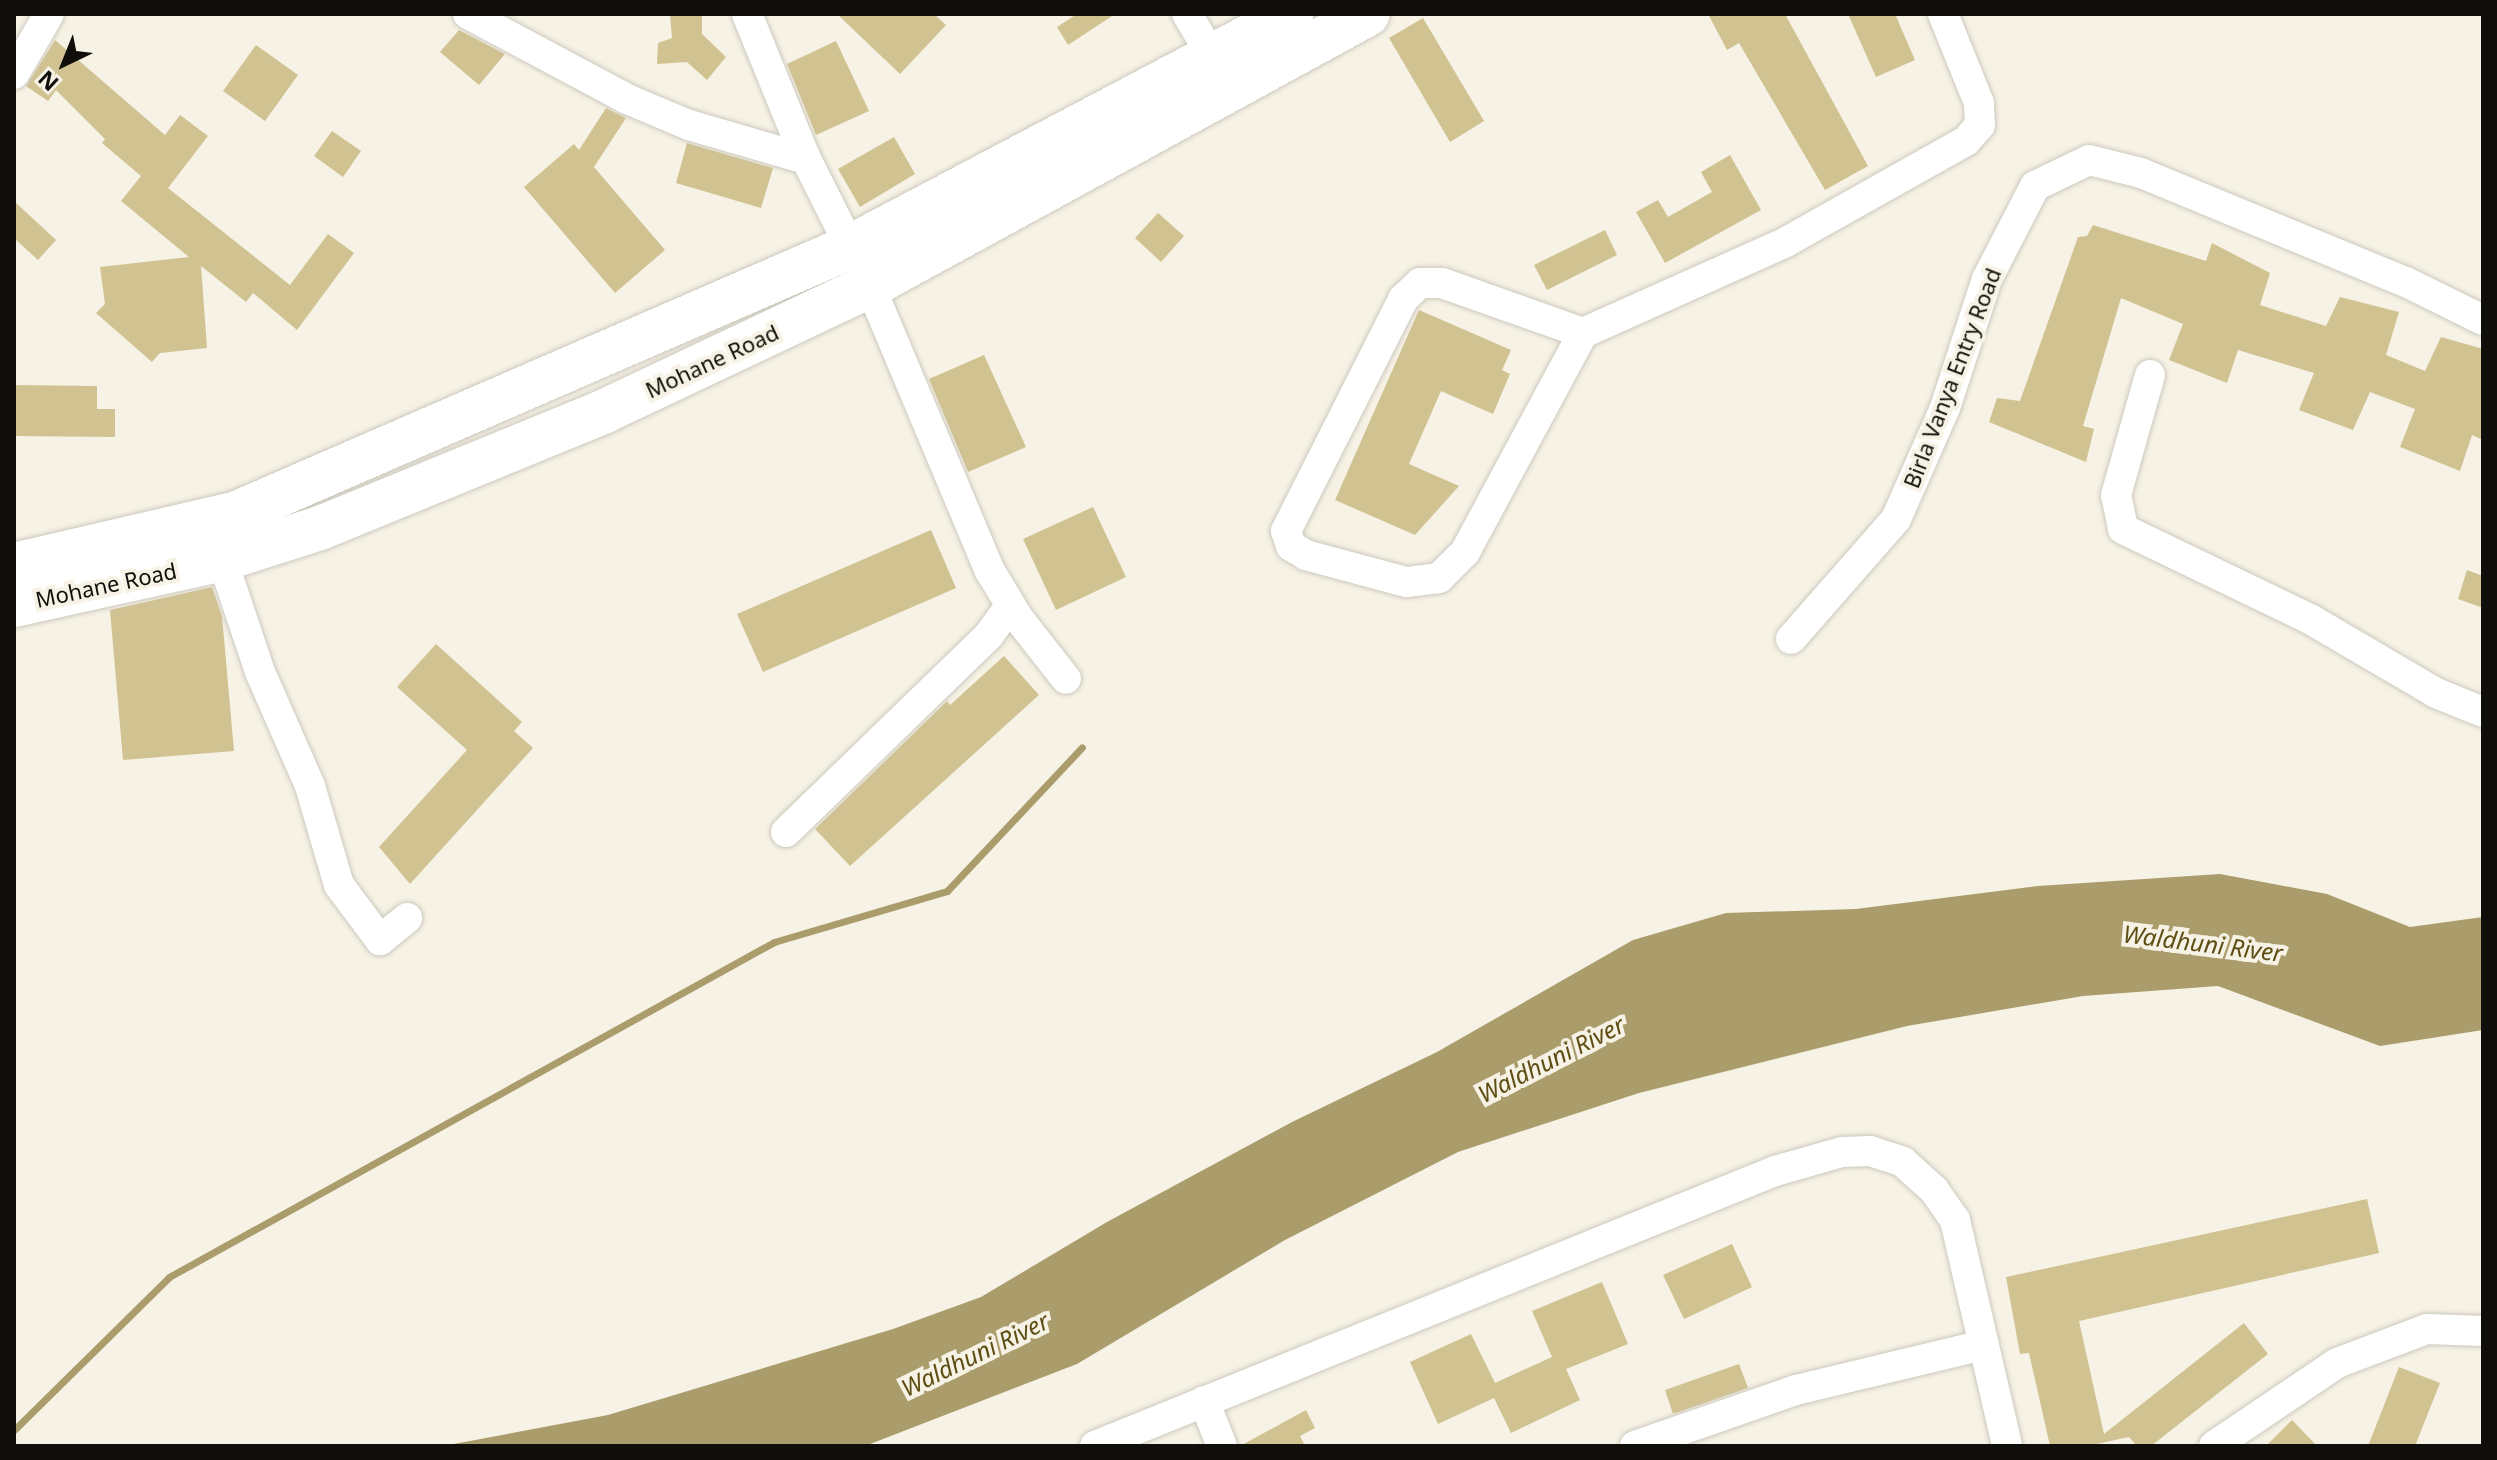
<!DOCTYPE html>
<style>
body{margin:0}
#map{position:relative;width:2497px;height:1460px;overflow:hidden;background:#f6f2e5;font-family:"Noto Sans",sans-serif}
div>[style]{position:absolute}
.water>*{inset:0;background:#ab9c6c}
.stream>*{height:7px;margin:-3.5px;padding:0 3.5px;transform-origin:3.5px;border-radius:3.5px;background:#ab9c6c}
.building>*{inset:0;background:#d1c291}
.roads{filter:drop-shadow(0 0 2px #ccc9bd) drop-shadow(0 0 2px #ccc9bd)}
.minor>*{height:30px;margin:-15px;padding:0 15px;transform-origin:15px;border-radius:15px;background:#fff}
.primary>*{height:44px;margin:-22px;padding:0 22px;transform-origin:22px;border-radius:22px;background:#fff}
span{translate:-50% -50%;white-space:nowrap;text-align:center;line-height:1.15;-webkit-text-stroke:8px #f6f2e5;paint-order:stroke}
.street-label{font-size:22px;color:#100e0a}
.water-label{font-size:24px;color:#5e4e13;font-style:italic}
.frame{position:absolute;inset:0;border:16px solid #100e0a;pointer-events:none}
.north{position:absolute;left:24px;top:24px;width:80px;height:80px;-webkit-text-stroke:6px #f6f2e5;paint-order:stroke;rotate:223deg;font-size:22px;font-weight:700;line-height:32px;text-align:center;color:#100e0a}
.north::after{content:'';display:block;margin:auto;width:28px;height:36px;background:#100e0a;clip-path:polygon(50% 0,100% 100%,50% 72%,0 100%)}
</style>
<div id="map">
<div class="water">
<div style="clip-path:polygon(2220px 874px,2327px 894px,2410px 927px,2483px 917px,2483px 1030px,2380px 1046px,2218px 986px,2083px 996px,1907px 1026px,1639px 1093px,1458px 1152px,1285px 1240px,1077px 1364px,865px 1446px,443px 1446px,608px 1415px,893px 1329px,981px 1297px,1107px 1222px,1292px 1122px,1437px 1052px,1633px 940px,1726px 913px,1856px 909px,2038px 886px)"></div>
</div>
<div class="stream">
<div style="left:14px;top:1430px;width:218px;rotate:-44.6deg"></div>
<div style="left:169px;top:1277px;width:692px;rotate:-28.97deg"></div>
<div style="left:774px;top:942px;width:180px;rotate:-16.4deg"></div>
<div style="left:947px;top:891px;width:197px;rotate:-46.8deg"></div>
</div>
<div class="building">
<div style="clip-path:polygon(670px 14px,702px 14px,702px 34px,726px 57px,707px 80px,687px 62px,657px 64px,658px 43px,672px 38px)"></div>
<div style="clip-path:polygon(837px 14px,934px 14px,946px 25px,900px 74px)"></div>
<div style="clip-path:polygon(1077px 14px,1115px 14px,1068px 45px,1057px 27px)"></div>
<div style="clip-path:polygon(1708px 14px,1785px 14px,1868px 166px,1825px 190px,1739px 43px,1727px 50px)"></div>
<div style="clip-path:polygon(1848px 14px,1895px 14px,1915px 60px,1876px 77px)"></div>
<div style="clip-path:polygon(1423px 18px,1484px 121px,1450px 142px,1389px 38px)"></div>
<div style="clip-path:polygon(459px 30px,505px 54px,479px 85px,440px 52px)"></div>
<div style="clip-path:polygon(55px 40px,165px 135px,180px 115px,208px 136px,168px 188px,290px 285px,328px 234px,354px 253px,297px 330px,253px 293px,246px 302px,201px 266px,207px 348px,160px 353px,152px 362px,96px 313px,105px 304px,100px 267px,189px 257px,121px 201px,141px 176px,102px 143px,105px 139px,56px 90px,48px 101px,26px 86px)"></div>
<div style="clip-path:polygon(836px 41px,869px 111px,816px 135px,787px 64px)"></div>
<div style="clip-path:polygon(256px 45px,298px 75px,265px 121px,223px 91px)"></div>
<div style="clip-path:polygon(606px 108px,626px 118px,594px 167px,665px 250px,615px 293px,524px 187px,574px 144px,579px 150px)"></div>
<div style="clip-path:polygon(332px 131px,361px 151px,343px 177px,314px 156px)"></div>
<div style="clip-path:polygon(894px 137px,915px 174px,860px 207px,838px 169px)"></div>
<div style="clip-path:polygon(687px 143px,773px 168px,761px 208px,676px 183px)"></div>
<div style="clip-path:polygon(1730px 155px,1761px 210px,1665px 263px,1636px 212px,1658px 200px,1668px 217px,1712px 192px,1701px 172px)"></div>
<div style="clip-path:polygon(14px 201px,56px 240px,38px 260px,14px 238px)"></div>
<div style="clip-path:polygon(1158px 213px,1184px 236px,1161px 262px,1135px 238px)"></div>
<div style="clip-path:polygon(2093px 225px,2206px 261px,2212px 243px,2270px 273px,2260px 305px,2326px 326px,2340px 297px,2399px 312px,2386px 355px,2425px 371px,2441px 337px,2483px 349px,2483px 440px,2472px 435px,2460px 471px,2400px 447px,2415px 409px,2370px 392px,2353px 430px,2299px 410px,2314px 373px,2238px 350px,2227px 383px,2169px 360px,2183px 324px,2121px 298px,2083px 426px,2094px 429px,2086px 462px,1989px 422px,1997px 398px,2020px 401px,2078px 237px,2087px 236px)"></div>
<div style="clip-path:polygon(1605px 230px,1617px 255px,1547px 290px,1534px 265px)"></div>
<div style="clip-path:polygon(1419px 310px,1511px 350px,1502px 370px,1510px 374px,1493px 414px,1441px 391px,1409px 464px,1459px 486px,1415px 535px,1335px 500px)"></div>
<div style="clip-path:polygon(984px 355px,1026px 447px,968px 472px,929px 379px)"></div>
<div style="clip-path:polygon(14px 385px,97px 386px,97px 409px,115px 409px,115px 437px,14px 436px)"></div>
<div style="clip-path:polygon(1093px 507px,1126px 577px,1056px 610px,1023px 539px)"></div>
<div style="clip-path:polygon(931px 530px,956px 588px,763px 672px,737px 614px)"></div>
<div style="clip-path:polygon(2467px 570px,2483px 576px,2483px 608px,2458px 599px)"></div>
<div style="clip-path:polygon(212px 587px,222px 616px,234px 751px,123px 760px,110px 610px)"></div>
<div style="clip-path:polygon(436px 644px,522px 722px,514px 731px,533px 748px,410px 884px,379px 847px,467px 750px,397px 687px)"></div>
<div style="clip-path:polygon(1004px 656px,1039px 695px,850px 866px,815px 829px,947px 701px,950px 705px)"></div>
<div style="clip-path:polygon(2367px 1199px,2379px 1253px,2079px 1321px,2104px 1434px,2244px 1323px,2268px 1354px,2151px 1446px,2137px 1446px,2129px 1437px,2087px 1446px,2050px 1446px,2029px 1353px,2020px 1354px,2006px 1277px)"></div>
<div style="clip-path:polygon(1732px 1244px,1752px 1287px,1684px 1319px,1663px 1275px)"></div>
<div style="clip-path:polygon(1602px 1282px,1628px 1344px,1566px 1369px,1580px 1400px,1511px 1433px,1494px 1398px,1438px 1424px,1410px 1362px,1471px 1334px,1495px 1383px,1552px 1357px,1532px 1311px)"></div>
<div style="clip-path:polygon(1739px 1364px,1748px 1388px,1673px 1414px,1665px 1390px)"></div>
<div style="clip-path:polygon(2399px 1367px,2440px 1383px,2415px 1446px,2368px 1446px)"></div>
<div style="clip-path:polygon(1306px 1410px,1315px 1428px,1300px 1436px,1305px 1446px,1240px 1446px)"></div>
<div style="clip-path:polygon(2292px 1420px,2317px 1446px,2266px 1446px)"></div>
</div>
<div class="roads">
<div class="minor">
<div style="left:468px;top:14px;width:180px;rotate:28.1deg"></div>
<div style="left:627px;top:99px;width:67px;rotate:22.8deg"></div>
<div style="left:689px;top:125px;width:122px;rotate:16.2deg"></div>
<div style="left:747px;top:14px;width:157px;rotate:67.9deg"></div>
<div style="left:806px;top:159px;width:142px;rotate:63.3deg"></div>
<div style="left:870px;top:286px;width:309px;rotate:67.2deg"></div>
<div style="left:990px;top:571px;width:56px;rotate:58.9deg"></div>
<div style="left:1019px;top:619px;width:76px;rotate:51.9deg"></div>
<div style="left:1187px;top:14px;width:66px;rotate:59.2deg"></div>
<div style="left:14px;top:74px;width:69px;rotate:-59.7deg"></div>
<div style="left:1583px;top:333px;width:249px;rotate:118.3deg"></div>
<div style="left:1465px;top:552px;width:37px;rotate:135deg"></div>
<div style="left:1439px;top:578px;width:33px;rotate:173deg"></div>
<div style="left:1406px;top:582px;width:104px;rotate:-164.9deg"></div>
<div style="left:1306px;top:555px;width:17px;rotate:-149deg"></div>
<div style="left:1291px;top:546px;width:16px;rotate:-108deg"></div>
<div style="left:1286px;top:531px;width:260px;rotate:-63.2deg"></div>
<div style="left:1403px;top:299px;width:23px;rotate:-43deg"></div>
<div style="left:1420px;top:283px;width:22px"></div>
<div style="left:1442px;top:283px;width:150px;rotate:19.5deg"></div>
<div style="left:1583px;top:333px;width:222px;rotate:-24.1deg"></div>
<div style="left:1786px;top:242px;width:206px;rotate:-29.3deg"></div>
<div style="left:1966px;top:141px;width:21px;rotate:-49deg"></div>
<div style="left:1980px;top:125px;width:22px;rotate:-93deg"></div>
<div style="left:1979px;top:103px;width:96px;rotate:-112deg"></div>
<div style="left:2150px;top:375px;width:125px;rotate:105.8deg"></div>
<div style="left:2116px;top:495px;width:35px;rotate:78deg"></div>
<div style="left:2123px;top:529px;width:208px;rotate:25.7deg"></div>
<div style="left:2310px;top:619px;width:146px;rotate:30.4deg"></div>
<div style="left:2436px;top:693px;width:51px;rotate:22deg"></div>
<div style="left:217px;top:544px;width:135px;rotate:71.4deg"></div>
<div style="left:260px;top:672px;width:124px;rotate:66.3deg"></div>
<div style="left:310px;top:786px;width:103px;rotate:73.7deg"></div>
<div style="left:339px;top:885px;width:69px;rotate:53.3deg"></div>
<div style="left:380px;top:940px;width:35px;rotate:-39deg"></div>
<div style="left:1791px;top:639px;width:159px;rotate:-48.8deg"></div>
<div style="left:1896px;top:519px;width:121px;rotate:-66.2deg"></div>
<div style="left:1945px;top:408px;width:136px;rotate:-72deg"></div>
<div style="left:1987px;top:279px;width:105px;rotate:-62.7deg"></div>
<div style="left:2035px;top:186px;width:60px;rotate:-25.7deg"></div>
<div style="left:2089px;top:160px;width:54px;rotate:14deg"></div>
<div style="left:2141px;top:173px;width:287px;rotate:22.4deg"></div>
<div style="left:2406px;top:282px;width:86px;rotate:26.3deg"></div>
<div style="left:786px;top:832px;width:283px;rotate:-44.1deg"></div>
<div style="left:989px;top:635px;width:36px;rotate:-54deg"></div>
<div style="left:1204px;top:1401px;width:48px;rotate:68.2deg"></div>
<div style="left:1095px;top:1446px;width:734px;rotate:-22.02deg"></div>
<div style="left:1775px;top:1171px;width:70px;rotate:-15.8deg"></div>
<div style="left:1842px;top:1152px;width:28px;rotate:-2deg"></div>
<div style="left:1870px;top:1151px;width:35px;rotate:18deg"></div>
<div style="left:1903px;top:1162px;width:42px;rotate:42.1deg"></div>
<div style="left:1934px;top:1190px;width:37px;rotate:55deg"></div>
<div style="left:1955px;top:1220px;width:232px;rotate:77deg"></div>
<div style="left:1635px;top:1446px;width:170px;rotate:-19.2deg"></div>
<div style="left:1796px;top:1390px;width:193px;rotate:-13.5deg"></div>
<div style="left:2214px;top:1446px;width:148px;rotate:-34deg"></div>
<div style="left:2337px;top:1363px;width:96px;rotate:-20.7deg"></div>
<div style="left:2427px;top:1329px;width:56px;rotate:2deg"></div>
</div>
<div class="primary">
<div style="left:14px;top:565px;width:229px;rotate:-13.1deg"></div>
<div style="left:237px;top:513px;width:668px;rotate:-23.46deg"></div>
<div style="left:850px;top:247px;width:499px;rotate:-27.8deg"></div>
<div style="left:14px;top:605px;width:214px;rotate:-12.4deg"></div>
<div style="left:223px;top:559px;width:102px;rotate:-17.7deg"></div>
<div style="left:320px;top:528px;width:308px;rotate:-22.3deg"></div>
<div style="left:605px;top:411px;width:293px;rotate:-25.3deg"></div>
<div style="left:870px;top:286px;width:567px;rotate:-28.64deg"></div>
</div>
</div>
<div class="street-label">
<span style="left:712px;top:361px;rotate:-25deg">Mohane Road</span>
<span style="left:1952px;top:378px;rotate:-69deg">Birla Vanya Entry Road</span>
<span style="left:106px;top:585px;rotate:-12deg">Mohane Road</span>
</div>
<div class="water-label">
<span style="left:2203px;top:943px;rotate:7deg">Waldhuni River</span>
<span style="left:1551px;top:1059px;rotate:-27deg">Waldhuni River</span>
<span style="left:975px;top:1354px;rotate:-26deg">Waldhuni River</span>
</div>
<div class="frame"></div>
<div class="north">N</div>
</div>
